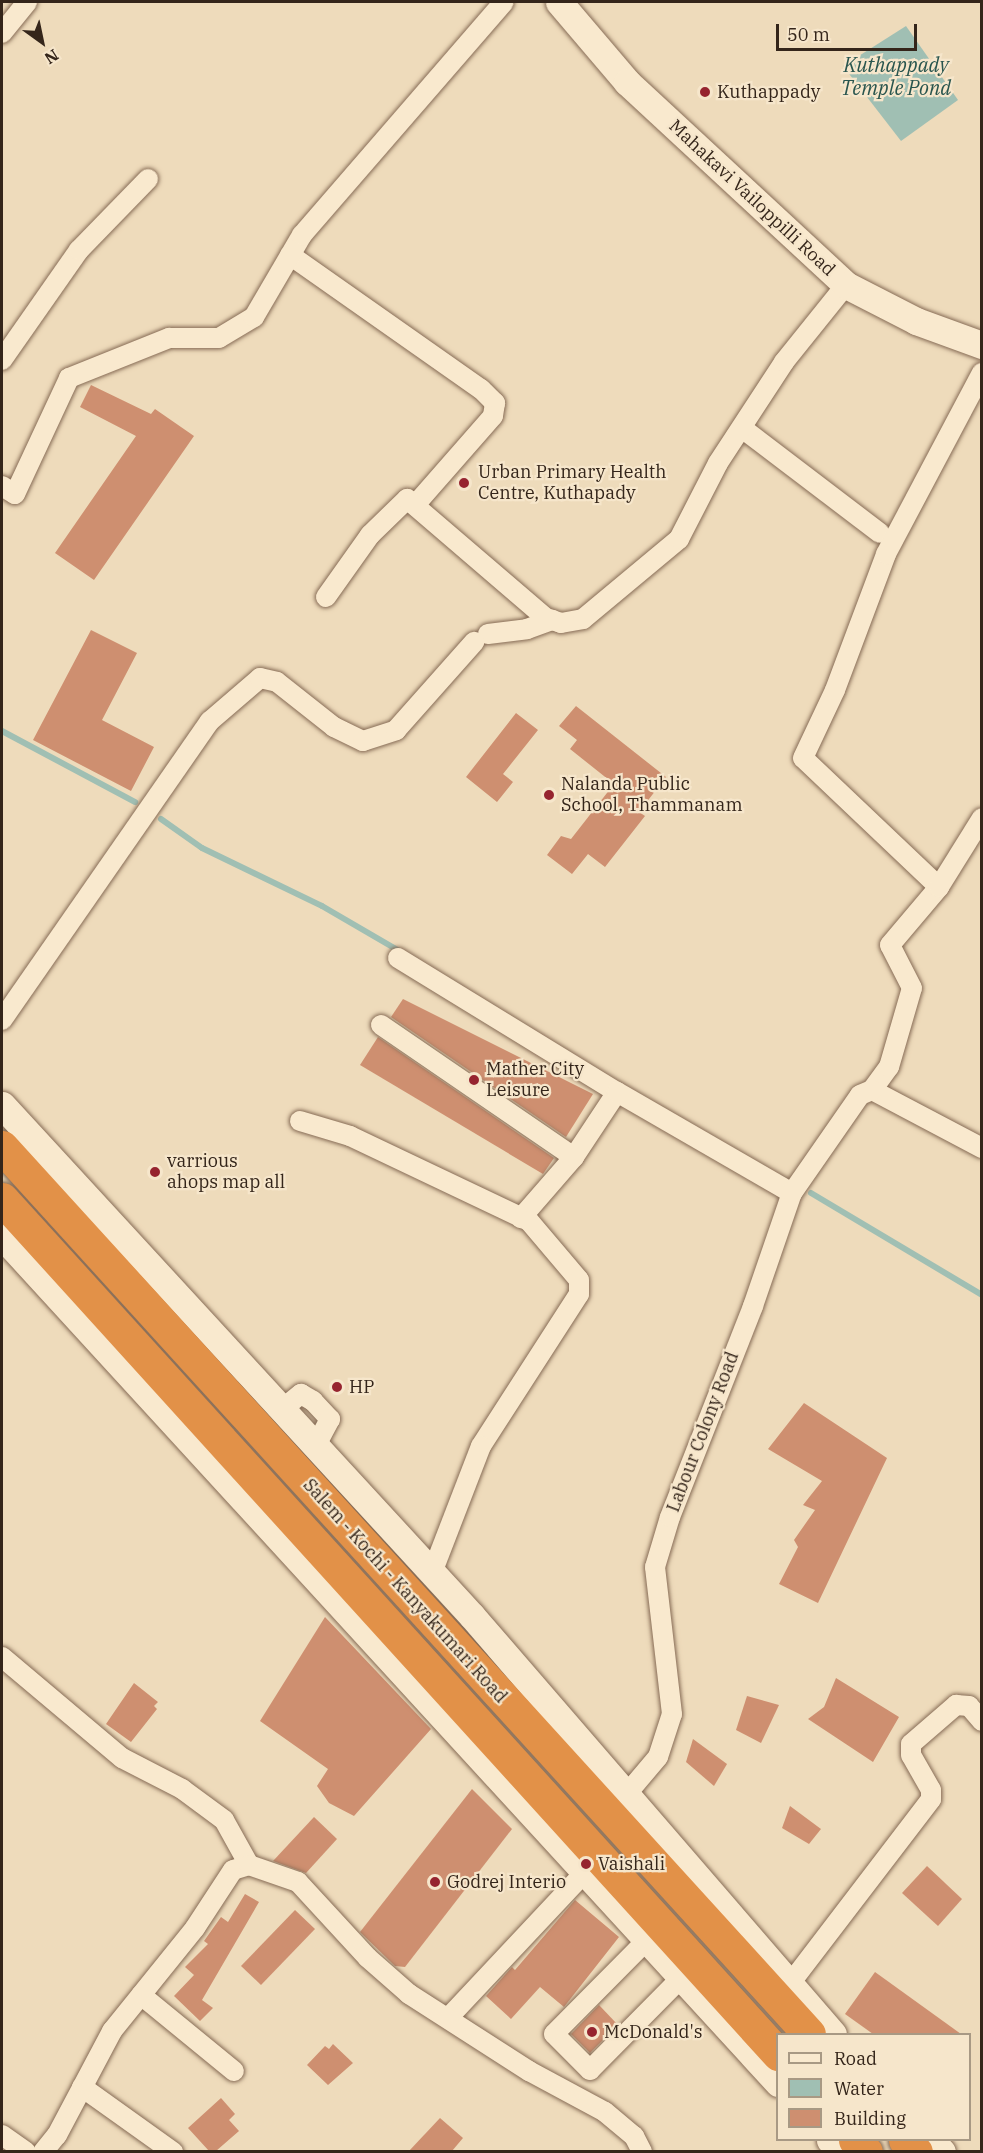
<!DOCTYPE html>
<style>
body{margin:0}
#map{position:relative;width:983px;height:2153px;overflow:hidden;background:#eedbbb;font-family:"IBM Plex Serif",serif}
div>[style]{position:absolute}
.water>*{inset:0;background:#a0bfb3}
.stream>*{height:6px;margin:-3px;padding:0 3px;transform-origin:3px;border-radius:3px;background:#a0bfb3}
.building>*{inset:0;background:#ce8f70}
.roads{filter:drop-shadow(0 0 2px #866b55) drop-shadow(0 0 2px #866b55)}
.street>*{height:20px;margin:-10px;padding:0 10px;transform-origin:10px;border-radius:10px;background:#f9e9ce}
.secondary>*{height:27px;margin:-13.5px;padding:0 13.5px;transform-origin:13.5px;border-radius:13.5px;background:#f9e9ce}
.highway>*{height:33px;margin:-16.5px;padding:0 16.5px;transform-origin:16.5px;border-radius:16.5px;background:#e29148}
.dots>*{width:16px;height:16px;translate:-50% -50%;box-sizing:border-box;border:3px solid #f6e6cb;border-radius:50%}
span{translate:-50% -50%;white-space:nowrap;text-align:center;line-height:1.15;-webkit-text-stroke:4.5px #f6e6cb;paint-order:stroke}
.poi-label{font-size:18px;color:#34251a}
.left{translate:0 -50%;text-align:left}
.street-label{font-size:18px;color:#34251a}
.water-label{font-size:20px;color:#29554e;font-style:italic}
.frame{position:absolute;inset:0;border:3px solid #34251a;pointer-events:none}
.legend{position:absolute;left:776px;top:2033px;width:195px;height:108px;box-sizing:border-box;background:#f6e6cb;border:2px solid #a89984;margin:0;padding:8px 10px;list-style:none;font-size:18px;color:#34251a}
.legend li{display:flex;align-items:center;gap:12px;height:30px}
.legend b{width:30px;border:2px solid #a89984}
.north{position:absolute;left:12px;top:12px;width:60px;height:60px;-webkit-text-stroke:4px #f6e6cb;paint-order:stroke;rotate:147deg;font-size:16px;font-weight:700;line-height:24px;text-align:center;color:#34251a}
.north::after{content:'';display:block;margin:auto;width:21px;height:27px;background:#34251a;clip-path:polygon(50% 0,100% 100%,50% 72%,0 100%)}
.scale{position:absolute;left:776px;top:24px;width:141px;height:27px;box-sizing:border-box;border:3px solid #34251a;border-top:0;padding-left:8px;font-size:18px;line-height:21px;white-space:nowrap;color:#34251a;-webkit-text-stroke:4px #f6e6cb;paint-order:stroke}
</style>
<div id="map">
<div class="water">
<div style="clip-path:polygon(906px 26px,958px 100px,901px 141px,843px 66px)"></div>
</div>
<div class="stream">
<div style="left:2px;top:731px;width:151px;rotate:28.1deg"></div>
<div style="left:161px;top:819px;width:50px;rotate:35.3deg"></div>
<div style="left:202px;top:848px;width:133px;rotate:25.8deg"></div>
<div style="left:322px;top:906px;width:91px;rotate:30.2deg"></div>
<div style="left:811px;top:1193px;width:199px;rotate:30.8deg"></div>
</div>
<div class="building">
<div style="clip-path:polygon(91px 385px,151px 414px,155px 409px,194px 436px,94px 580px,55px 553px,136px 436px,80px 407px)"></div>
<div style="clip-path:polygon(91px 630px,137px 653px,102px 720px,154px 747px,131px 791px,33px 740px)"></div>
<div style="clip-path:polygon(576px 706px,666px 777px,639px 812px,645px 816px,605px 867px,588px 854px,572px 874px,547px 855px,561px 836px,571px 839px,614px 784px,570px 749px,577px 740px,559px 726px)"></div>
<div style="clip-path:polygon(516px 713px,538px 730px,503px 774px,513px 782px,497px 802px,466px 777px)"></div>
<div style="clip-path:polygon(403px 999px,593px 1094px,566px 1137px,391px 1017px)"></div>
<div style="clip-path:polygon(378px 1037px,554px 1158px,543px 1174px,360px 1065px)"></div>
<div style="clip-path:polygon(804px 1403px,887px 1458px,818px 1603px,779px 1584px,798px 1547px,794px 1540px,815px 1510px,803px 1505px,822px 1481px,768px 1449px)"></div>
<div style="clip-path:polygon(325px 1617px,431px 1729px,354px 1816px,329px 1803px,317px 1786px,328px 1769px,260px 1721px)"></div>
<div style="clip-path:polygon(836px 1678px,899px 1717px,873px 1762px,808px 1719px,824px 1707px)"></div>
<div style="clip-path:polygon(134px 1683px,158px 1702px,154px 1706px,157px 1709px,131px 1742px,106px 1724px)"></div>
<div style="clip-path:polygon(747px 1696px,779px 1705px,761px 1743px,736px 1730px)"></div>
<div style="clip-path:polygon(693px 1739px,727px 1764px,714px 1786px,686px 1762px)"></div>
<div style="clip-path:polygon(472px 1789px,512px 1829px,405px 1967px,395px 1966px,360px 1932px)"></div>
<div style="clip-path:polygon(790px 1806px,821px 1829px,809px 1844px,782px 1828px)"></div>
<div style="clip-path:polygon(314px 1817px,337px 1839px,306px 1873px,273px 1861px)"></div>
<div style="clip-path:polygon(927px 1866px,962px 1899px,938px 1926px,902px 1893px)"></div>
<div style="clip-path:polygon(245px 1894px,259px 1902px,202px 2000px,213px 2008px,200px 2021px,174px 1996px,194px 1975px,185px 1967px,208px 1944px,204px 1941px,221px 1917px,228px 1922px)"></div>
<div style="clip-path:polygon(575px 1900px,619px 1937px,564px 2007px,540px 1987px,511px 2019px,486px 1996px,512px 1967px,515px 1970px)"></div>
<div style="clip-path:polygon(295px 1910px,315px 1929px,261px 1985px,241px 1966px)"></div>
<div style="clip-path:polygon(875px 1972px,961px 2034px,873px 2034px,845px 2014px)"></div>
<div style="clip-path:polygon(599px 2005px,618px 2025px,590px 2053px,571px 2034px)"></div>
<div style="clip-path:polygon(333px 2044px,353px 2063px,328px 2085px,307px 2065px,325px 2046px,329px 2049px)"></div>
<div style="clip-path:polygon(221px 2098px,235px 2114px,229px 2120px,239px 2131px,216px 2151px,209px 2151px,188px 2128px)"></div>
<div style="clip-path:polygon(440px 2118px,463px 2138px,452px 2151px,409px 2151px)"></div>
</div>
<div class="roads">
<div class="street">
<div style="left:2px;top:33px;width:40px;rotate:-51deg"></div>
<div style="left:290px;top:255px;width:233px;rotate:35.1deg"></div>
<div style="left:481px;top:389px;width:20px;rotate:45deg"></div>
<div style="left:495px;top:403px;width:13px;rotate:99deg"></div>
<div style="left:493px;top:416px;width:117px;rotate:131.2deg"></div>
<div style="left:2px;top:360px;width:134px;rotate:-55deg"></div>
<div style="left:79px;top:250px;width:99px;rotate:-45.8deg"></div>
<div style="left:742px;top:428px;width:173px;rotate:37.3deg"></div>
<div style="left:2px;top:486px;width:15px;rotate:32deg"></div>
<div style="left:15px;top:494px;width:128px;rotate:-65deg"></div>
<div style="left:69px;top:378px;width:108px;rotate:-21.8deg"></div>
<div style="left:169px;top:338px;width:50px"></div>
<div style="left:219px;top:338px;width:41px;rotate:-31deg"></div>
<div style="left:254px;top:317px;width:95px;rotate:-59.7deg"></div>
<div style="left:302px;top:235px;width:308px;rotate:-49.1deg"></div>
<div style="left:326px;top:597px;width:76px;rotate:-54.6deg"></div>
<div style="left:370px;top:535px;width:52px;rotate:-44.2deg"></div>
<div style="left:407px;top:499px;width:183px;rotate:40.6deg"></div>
<div style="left:546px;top:618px;width:16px;rotate:18deg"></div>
<div style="left:561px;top:623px;width:22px;rotate:-10deg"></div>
<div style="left:583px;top:619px;width:125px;rotate:-39.8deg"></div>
<div style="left:679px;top:539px;width:85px;rotate:-62.8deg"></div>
<div style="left:718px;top:463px;width:121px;rotate:-56.8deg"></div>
<div style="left:784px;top:362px;width:99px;rotate:-51.2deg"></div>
<div style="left:488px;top:634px;width:39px;rotate:-7deg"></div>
<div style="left:527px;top:629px;width:27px;rotate:-20deg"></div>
<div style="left:939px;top:887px;width:187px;rotate:-136.5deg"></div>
<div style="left:803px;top:758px;width:75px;rotate:-64.8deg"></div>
<div style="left:835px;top:690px;width:145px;rotate:-69.4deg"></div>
<div style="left:886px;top:554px;width:205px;rotate:-62.1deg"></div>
<div style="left:398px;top:958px;width:257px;rotate:31.5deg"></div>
<div style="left:617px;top:1092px;width:78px;rotate:123.5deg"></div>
<div style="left:574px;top:1157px;width:81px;rotate:131deg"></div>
<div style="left:2px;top:1020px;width:364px;rotate:-55.2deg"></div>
<div style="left:210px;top:721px;width:66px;rotate:-40.7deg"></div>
<div style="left:260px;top:678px;width:17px;rotate:13deg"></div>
<div style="left:277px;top:682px;width:73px;rotate:38.3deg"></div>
<div style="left:334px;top:727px;width:32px;rotate:26deg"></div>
<div style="left:363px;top:741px;width:35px;rotate:-18deg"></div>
<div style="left:396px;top:730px;width:118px;rotate:-48.4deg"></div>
<div style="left:381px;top:1025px;width:234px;rotate:34.4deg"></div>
<div style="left:872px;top:1090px;width:29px;rotate:-54deg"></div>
<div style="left:889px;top:1067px;width:82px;rotate:-73.8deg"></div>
<div style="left:912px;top:988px;width:48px;rotate:-117.1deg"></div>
<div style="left:890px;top:945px;width:76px;rotate:-49.8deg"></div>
<div style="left:939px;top:887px;width:81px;rotate:-58.1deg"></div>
<div style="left:872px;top:1090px;width:124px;rotate:27.8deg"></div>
<div style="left:617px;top:1092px;width:202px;rotate:30deg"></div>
<div style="left:300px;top:1121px;width:52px;rotate:16.7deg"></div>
<div style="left:350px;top:1136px;width:198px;rotate:25.4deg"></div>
<div style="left:529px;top:1221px;width:77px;rotate:49.7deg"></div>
<div style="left:579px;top:1280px;width:14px;rotate:90deg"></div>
<div style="left:579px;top:1294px;width:181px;rotate:122.8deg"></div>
<div style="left:481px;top:1446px;width:136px;rotate:111.1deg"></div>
<div style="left:281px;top:1410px;width:26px;rotate:-39deg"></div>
<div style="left:301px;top:1394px;width:14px;rotate:30deg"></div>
<div style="left:313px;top:1401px;width:25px;rotate:47deg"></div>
<div style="left:330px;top:1419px;width:32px;rotate:118deg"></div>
<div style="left:2px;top:1657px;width:157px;rotate:40.1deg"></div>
<div style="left:122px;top:1758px;width:68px;rotate:27.3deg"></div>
<div style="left:182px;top:1789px;width:52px;rotate:36.4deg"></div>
<div style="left:224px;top:1820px;width:51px;rotate:60.9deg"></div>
<div style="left:625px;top:1796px;width:51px;rotate:-49.8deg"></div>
<div style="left:658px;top:1757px;width:45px;rotate:-72deg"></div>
<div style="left:672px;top:1714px;width:148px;rotate:-96.6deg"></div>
<div style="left:655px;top:1567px;width:52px;rotate:-73.3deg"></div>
<div style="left:670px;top:1517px;width:227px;rotate:-68.5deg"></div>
<div style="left:753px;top:1306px;width:120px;rotate:-71deg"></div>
<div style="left:792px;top:1193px;width:119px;rotate:-55.2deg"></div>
<div style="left:860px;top:1095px;width:13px;rotate:-23deg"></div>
<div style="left:647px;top:1940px;width:132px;rotate:134.7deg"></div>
<div style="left:554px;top:2034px;width:51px;rotate:45deg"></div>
<div style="left:590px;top:2070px;width:129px;rotate:-45.3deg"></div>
<div style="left:789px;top:1985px;width:234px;rotate:-52.6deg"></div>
<div style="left:931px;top:1799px;width:9px;rotate:-90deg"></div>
<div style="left:931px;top:1790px;width:40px;rotate:-119.7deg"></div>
<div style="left:911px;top:1755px;width:11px;rotate:-90deg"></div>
<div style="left:911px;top:1744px;width:60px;rotate:-40.9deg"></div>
<div style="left:956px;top:1705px;width:13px;rotate:4deg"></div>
<div style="left:969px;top:1706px;width:20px;rotate:49deg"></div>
<div style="left:141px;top:1995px;width:120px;rotate:39.3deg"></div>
<div style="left:449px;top:2017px;width:199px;rotate:-46.8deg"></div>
<div style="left:82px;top:2087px;width:112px;rotate:35.5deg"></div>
<div style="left:2px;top:2135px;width:29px;rotate:35deg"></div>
<div style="left:43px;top:2152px;width:22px;rotate:-51deg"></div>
<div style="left:57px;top:2135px;width:118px;rotate:-62.1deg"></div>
<div style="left:112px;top:2031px;width:132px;rotate:-51.1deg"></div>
<div style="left:195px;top:1928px;width:69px;rotate:-56.8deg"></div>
<div style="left:233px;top:1870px;width:17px;rotate:-17deg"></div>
<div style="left:249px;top:1865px;width:52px;rotate:19.1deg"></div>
<div style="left:298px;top:1882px;width:103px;rotate:47.4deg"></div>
<div style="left:368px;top:1958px;width:55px;rotate:41.3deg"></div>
<div style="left:409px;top:1994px;width:143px;rotate:32.7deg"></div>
<div style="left:529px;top:2071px;width:86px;rotate:28.3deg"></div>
<div style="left:605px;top:2112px;width:38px;rotate:40deg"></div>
<div style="left:634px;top:2136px;width:18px;rotate:63deg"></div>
</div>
<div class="secondary">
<div style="left:559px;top:2px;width:105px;rotate:49.6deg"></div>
<div style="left:627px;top:82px;width:299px;rotate:42.8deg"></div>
<div style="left:846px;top:285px;width:79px;rotate:27.2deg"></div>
<div style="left:916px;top:321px;width:70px;rotate:20deg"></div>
<div style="left:2px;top:1105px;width:694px;rotate:47.39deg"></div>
<div style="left:472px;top:1616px;width:552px;rotate:49.18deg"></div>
<div style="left:2px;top:1236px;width:1149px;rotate:47.5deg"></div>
<div style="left:830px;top:2140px;width:16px;rotate:47deg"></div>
<div style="left:931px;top:2140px;width:16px;rotate:47deg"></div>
</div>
<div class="highway">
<div style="left:2px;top:1147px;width:1199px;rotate:47.7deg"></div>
<div style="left:2px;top:1199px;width:1155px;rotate:47.77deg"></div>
<div style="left:855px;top:2140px;width:16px;rotate:47deg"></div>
<div style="left:905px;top:2140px;width:16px;rotate:47deg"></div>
</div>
</div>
<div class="dots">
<div style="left:705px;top:92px;background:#96242f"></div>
<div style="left:464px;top:483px;background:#96242f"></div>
<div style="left:549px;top:795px;background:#96242f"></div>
<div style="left:474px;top:1080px;background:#96242f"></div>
<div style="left:155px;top:1172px;background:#96242f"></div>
<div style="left:337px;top:1387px;background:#96242f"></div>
<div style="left:586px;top:1864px;background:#96242f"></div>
<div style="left:435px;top:1882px;background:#96242f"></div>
<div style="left:592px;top:2032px;background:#96242f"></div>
</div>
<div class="poi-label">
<span class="left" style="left:717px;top:92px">Kuthappady</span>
<span class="left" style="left:478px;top:483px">Urban Primary Health<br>Centre, Kuthapady</span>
<span class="left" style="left:561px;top:795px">Nalanda Public<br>School, Thammanam</span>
<span class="left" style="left:486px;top:1080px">Mather City<br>Leisure</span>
<span class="left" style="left:167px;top:1172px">varrious<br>ahops map all</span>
<span class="left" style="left:349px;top:1387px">HP</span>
<span class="left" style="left:598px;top:1864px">Vaishali</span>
<span class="left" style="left:447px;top:1882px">Godrej Interio</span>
<span class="left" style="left:604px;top:2032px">McDonald's</span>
</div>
<div class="street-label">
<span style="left:752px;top:198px;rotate:43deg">Mahakavi Vailoppilli Road</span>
<span style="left:703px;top:1432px;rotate:-69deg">Labour Colony Road</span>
<span style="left:405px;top:1591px;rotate:48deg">Salem - Kochi - Kanyakumari Road</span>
</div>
<div class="water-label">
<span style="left:896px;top:76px">Kuthappady<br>Temple Pond</span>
</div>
<div class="frame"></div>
<ul class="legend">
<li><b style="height:8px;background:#f9e9ce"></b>Road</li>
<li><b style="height:16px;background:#a0bfb3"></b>Water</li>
<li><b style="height:16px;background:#ce8f70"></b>Building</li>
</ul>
<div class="north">N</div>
<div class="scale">50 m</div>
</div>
